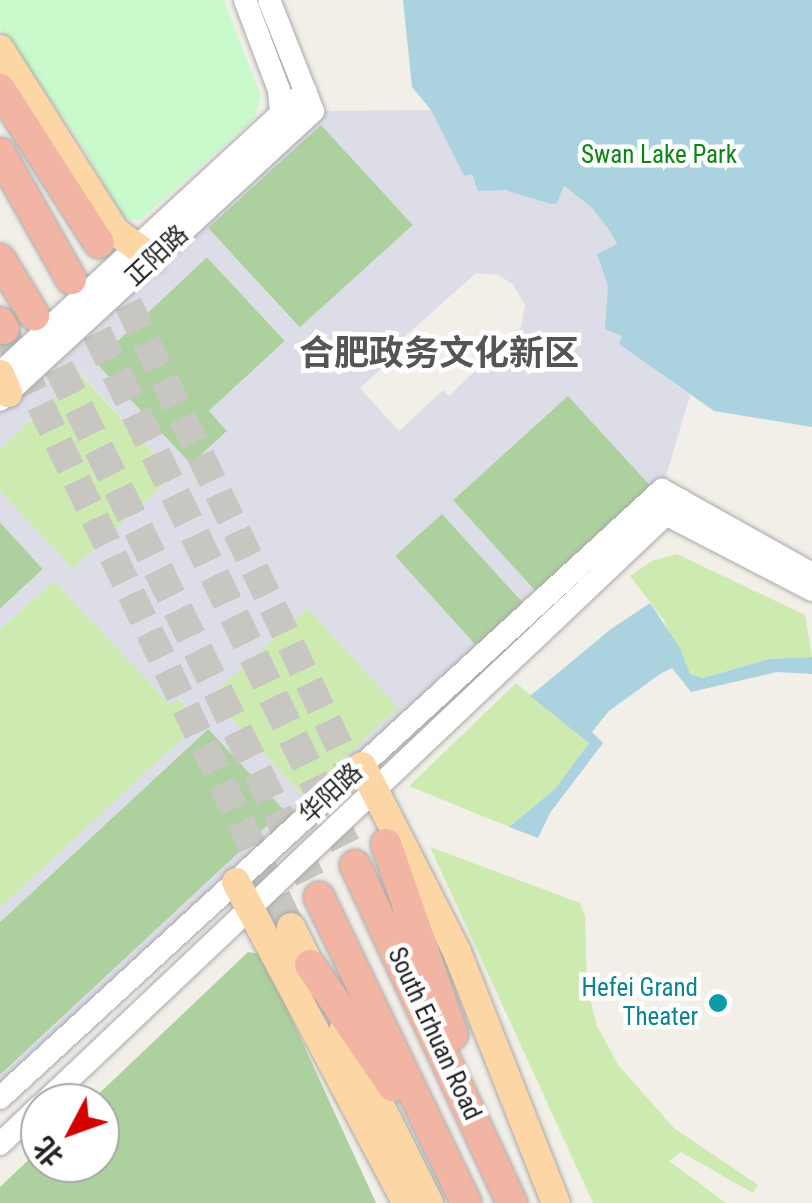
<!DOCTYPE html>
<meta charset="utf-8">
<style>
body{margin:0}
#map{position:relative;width:812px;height:1203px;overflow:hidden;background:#f2efe9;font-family:"Roboto Condensed","Noto Sans SC",sans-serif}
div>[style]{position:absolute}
.grass>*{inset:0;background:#cdebb0}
.forest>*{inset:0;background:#add19e}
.park>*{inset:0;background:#c8facc}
.plaza>*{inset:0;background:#dddde8}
.water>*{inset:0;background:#aad3df}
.primary-tunnel>*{height:28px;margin-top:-14px;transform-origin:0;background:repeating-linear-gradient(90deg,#c8c6c1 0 28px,transparent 0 42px)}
.trunk-tunnel>*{height:30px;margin-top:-15px;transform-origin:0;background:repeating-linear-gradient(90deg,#c8c6c1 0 30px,transparent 0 45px)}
.roads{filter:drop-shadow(0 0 2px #a9a9a9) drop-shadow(0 0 2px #a9a9a9)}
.tertiary>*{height:22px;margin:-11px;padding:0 11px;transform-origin:11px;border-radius:11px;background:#fff}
.primary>*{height:28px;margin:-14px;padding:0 14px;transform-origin:14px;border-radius:14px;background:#fcd6a4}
.trunk>*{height:30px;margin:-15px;padding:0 15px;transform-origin:15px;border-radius:15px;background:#f2b4a3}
.dots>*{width:28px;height:28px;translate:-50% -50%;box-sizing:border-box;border:5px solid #fff;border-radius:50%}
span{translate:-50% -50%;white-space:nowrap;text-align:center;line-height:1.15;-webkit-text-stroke:9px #fff;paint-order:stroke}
.park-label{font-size:25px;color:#0c8416}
.street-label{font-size:25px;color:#222}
.culture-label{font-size:25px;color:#0d838f}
.right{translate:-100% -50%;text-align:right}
.district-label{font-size:35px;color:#555;font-weight:700}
.north{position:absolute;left:20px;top:1083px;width:100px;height:100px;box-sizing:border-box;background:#fff;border:2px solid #a7a7a7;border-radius:50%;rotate:229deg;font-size:28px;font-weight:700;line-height:40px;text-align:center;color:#222}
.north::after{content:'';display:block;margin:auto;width:35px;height:45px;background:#d40000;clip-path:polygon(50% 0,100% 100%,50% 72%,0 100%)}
</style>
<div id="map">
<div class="grass">
<div style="clip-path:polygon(80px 374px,174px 475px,73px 569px,0 491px,0 449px)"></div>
<div style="clip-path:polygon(677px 554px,805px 615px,812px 657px,769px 659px,703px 678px,690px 674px,663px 619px,630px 576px,652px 561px)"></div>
<div style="clip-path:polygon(54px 580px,170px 705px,178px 698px,201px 722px,0 908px,0 630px)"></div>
<div style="clip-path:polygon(307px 607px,399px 708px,303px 796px,211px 696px)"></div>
<div style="clip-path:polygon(516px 683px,589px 743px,581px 760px,556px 788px,509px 827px,409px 786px)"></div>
<div style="clip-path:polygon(430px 847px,580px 903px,585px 916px,587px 987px,597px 1026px,619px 1066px,674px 1128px,758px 1185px,753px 1193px,681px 1152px,669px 1161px,726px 1203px,593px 1203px)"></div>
</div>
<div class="forest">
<div style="clip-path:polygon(321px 124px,413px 225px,300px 328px,208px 228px)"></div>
<div style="clip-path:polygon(207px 257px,285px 341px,210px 410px,228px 430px,191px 465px,95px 362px)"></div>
<div style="clip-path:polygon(568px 395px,656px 491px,540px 597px,452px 501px)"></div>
<div style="clip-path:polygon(442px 513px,527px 607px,480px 650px,395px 556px)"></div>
<div style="clip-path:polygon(0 522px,43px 569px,0 609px)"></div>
<div style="clip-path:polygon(209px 728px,285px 810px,0 1075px,0 922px)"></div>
<div style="clip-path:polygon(248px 952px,262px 954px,376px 1203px,0 1203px,0 1187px,40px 1149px,40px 1163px,100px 1163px,100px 1103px,89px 1103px)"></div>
</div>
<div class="park">
<div style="clip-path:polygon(0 0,224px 0,261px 96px,255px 118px,140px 220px,123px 218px,78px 139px,0 28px)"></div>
</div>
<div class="plaza">
<div style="clip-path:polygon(evenodd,431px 110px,464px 176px,472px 173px,491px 189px,520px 192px,551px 204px,557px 202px,563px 186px,592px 208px,609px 230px,617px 244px,598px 254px,608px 286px,608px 317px,622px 337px,620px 344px,690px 395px,662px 490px,0 1098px,0 1075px,284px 810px,208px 729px,0 922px,0 908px,200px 722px,179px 698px,170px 705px,54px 581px,0 630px,0 609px,43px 569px,0 522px,0 491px,73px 569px,174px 475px,81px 374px,0 449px,0 400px,313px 111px,431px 110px,321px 125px,413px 225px,299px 328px,208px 228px,321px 125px,431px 110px,207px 257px,285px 341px,209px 411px,227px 431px,191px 464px,95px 362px,207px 257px,431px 110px,476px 273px,498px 275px,513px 284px,525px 305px,521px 327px,449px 396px,443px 390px,399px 431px,360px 388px,406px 346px,401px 340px,476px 273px,431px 110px,568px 396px,655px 491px,540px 596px,453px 500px,568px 396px,431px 110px,442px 514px,527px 607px,480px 650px,395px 556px,442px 514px,431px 110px,307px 608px,398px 708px,303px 796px,211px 696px,307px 608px)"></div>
</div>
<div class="water">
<div style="clip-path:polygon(403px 0,812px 0,812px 427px,714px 411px,619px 344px,622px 336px,605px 329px,608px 286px,597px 254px,617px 244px,609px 230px,592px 208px,564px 186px,557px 203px,551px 204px,505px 190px,478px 191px,472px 174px,464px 176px,431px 110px,412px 87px)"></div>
<div style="clip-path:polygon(650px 603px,680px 648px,690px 674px,703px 678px,769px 659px,812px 657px,812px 674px,777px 672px,691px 692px,672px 668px,660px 674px,609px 711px,592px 732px,603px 743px,550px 813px,538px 838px,509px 827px,556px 788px,589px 743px,530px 696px,611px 629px)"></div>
</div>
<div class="primary-tunnel">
<div style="left:110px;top:266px;width:587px;rotate:64.48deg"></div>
<div style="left:4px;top:329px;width:663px;rotate:64.36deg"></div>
</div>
<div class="trunk-tunnel">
<div style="left:77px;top:292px;width:637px;rotate:64.12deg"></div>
<div style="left:39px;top:327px;width:635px;rotate:63.84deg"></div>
</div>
<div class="roads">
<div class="tertiary">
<div style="left:245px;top:0;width:96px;rotate:69.3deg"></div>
<div style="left:279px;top:90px;width:35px;rotate:85deg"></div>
<div style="left:0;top:373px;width:416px;rotate:-42.7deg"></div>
<div style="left:0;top:400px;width:426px;rotate:-42.7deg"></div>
<div style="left:313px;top:111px;width:119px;rotate:-111.6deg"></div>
<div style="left:654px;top:508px;width:178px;rotate:27.4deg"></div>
<div style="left:0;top:1098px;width:899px;rotate:-42.57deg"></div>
<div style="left:662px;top:490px;width:172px;rotate:29.2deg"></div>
<div style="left:44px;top:1103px;width:877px;rotate:-43.43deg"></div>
<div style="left:0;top:1144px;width:55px;rotate:-43.5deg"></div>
</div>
<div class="primary">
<div style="left:0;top:49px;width:215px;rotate:57.7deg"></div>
<div style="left:115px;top:231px;width:47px;rotate:36.4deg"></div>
<div style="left:0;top:374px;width:21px;rotate:67deg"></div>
<div style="left:362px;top:766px;width:209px;rotate:62.9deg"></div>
<div style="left:457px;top:952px;width:270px;rotate:68.5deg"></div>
<div style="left:236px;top:882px;width:364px;rotate:62deg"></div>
<div style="left:291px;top:927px;width:63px;rotate:63.4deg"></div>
<div style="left:343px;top:1031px;width:192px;rotate:63.4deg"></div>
</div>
<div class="trunk">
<div style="left:0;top:89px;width:183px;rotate:57.3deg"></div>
<div style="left:0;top:153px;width:145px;rotate:60.6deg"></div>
<div style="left:0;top:259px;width:66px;rotate:58.7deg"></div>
<div style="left:0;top:322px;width:8px;rotate:60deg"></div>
<div style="left:386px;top:844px;width:202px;rotate:70.7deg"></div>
<div style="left:355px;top:865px;width:373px;rotate:65.1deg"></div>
<div style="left:319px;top:897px;width:339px;rotate:64.3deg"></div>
<div style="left:310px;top:965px;width:147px;rotate:55.6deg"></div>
</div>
</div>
<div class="dots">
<div style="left:718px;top:1003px;background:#0f9aa8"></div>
</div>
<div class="park-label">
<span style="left:659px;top:155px">Swan Lake Park</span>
</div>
<div class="street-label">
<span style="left:157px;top:256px;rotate:-43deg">正阳路</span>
<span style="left:331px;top:794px;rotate:-43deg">华阳路</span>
<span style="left:434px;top:1034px;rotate:65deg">South Erhuan Road</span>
</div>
<div class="culture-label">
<span class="right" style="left:698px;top:1003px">Hefei Grand<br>Theater</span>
</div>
<div class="district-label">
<span style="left:439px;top:354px">合肥政务文化新区</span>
</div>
<div class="north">北</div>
</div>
